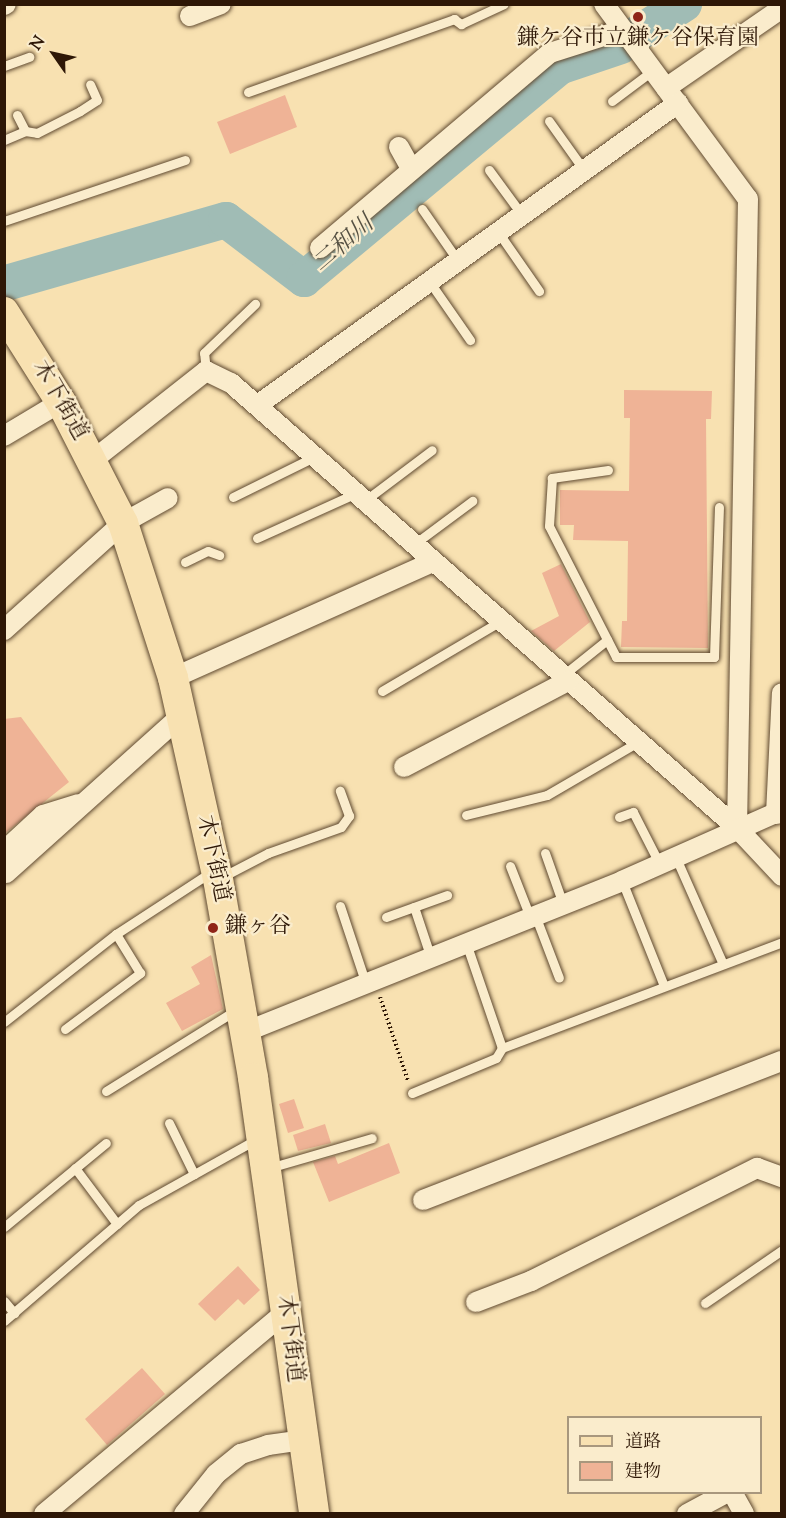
<!DOCTYPE html>
<meta charset="utf-8">
<style>
body{margin:0}
#map{position:relative;width:786px;height:1518px;overflow:hidden;background:#f8e1b1;font-family:"Sorts Mill Goudy","Noto Serif JP",serif}
div>[style]{position:absolute}
.river>*{height:36px;margin:-18px;padding:0 18px;transform-origin:18px;border-radius:18px;background:#a0bcb5}
.building>*{inset:0;background:#efb396}
.path>*{height:4px;margin-top:-2px;transform-origin:0;background:repeating-linear-gradient(90deg,#2e1706 0 1.5px,transparent 0 4.5px)}
.roads{filter:drop-shadow(0 0 2px #604a31) drop-shadow(0 0 2px #604a31)}
.lane>*{height:9px;margin:-4.5px;padding:0 4.5px;transform-origin:4.5px;border-radius:4.5px;background:#faeccc}
.street>*{height:20px;margin:-10px;padding:0 10px;transform-origin:10px;border-radius:10px;background:#faeccc}
.primary>*{height:30px;margin:-15px;padding:0 15px;transform-origin:15px;border-radius:15px;background:#f8e1b1}
.dots>*{width:16px;height:16px;translate:-50% -50%;box-sizing:border-box;border:3px solid #faeccc;border-radius:50%}
span{translate:-50% -50%;white-space:nowrap;text-align:center;line-height:1.15;-webkit-text-stroke:4.5px #faeccc;paint-order:stroke}
.poi-label{font-size:22px;color:#2e1706}
.left{translate:0 -50%;text-align:left}
.street-label{font-size:22px;color:#2e1706}
.water-label{font-size:24px;color:#565143;font-style:italic}
.frame{position:absolute;inset:0;border:6px solid #2e1706;pointer-events:none}
.legend{position:absolute;left:567px;top:1416px;width:195px;height:78px;box-sizing:border-box;background:#faeccc;border:2px solid #a8977d;margin:0;padding:8px 10px;list-style:none;font-size:18px;color:#2e1706}
.legend li{display:flex;align-items:center;gap:12px;height:30px}
.legend b{width:30px;border:2px solid #a8977d}
.north{position:absolute;left:24px;top:24px;width:60px;height:60px;-webkit-text-stroke:4px #faeccc;paint-order:stroke;rotate:304deg;font-size:16px;font-weight:700;line-height:24px;text-align:center;color:#2e1706}
.north::after{content:'';display:block;margin:auto;width:21px;height:27px;background:#2e1706;clip-path:polygon(50% 0,100% 100%,50% 72%,0 100%)}
</style>
<div id="map">
<div class="river">
<div style="left:637px;top:34px;width:56px;rotate:-32.6deg"></div>
<div style="left:6px;top:283px;width:229px;rotate:-16deg"></div>
<div style="left:226px;top:220px;width:98px;rotate:37.1deg"></div>
<div style="left:304px;top:279px;width:332px;rotate:-39.7deg"></div>
<div style="left:559px;top:67px;width:65px;rotate:-18.7deg"></div>
</div>
<div class="building">
<div style="clip-path:polygon(285px 95px,297px 127px,230px 154px,217px 122px)"></div>
<div style="clip-path:polygon(624px 390px,712px 391px,711px 419px,706px 419px,708px 648px,621px 647px,622px 621px,627px 621px,628px 541px,573px 540px,574px 525px,560px 525px,560px 490px,629px 491px,630px 418px,624px 418px)"></div>
<div style="clip-path:polygon(561px 564px,590px 622px,554px 651px,531px 631px,559px 616px,542px 573px)"></div>
<div style="clip-path:polygon(21px 717px,69px 782px,4px 834px,4px 719px)"></div>
<div style="clip-path:polygon(211px 955px,223px 1009px,182px 1031px,166px 1003px,200px 984px,191px 967px)"></div>
<div style="clip-path:polygon(294px 1099px,304px 1128px,288px 1133px,279px 1104px)"></div>
<div style="clip-path:polygon(325px 1124px,331px 1143px,298px 1151px,293px 1135px)"></div>
<div style="clip-path:polygon(389px 1143px,400px 1173px,329px 1202px,313px 1162px,335px 1156px,338px 1164px)"></div>
<div style="clip-path:polygon(238px 1266px,260px 1290px,244px 1305px,238px 1299px,215px 1321px,198px 1304px)"></div>
<div style="clip-path:polygon(142px 1368px,165px 1394px,107px 1445px,85px 1419px)"></div>
</div>
<div class="path">
<div style="left:380px;top:997px;width:89px;rotate:71.6deg"></div>
</div>
<div class="roads">
<div class="lane">
<div style="left:4px;top:66px;width:27px;rotate:-20deg"></div>
<div style="left:248px;top:92px;width:219px;rotate:-19.5deg"></div>
<div style="left:454px;top:19px;width:9px;rotate:36deg"></div>
<div style="left:461px;top:24px;width:47px;rotate:-24.9deg"></div>
<div style="left:612px;top:101px;width:50px;rotate:-36.9deg"></div>
<div style="left:17px;top:115px;width:18px;rotate:63deg"></div>
<div style="left:549px;top:121px;width:60px;rotate:54.5deg"></div>
<div style="left:4px;top:140px;width:23px;rotate:-23deg"></div>
<div style="left:25px;top:131px;width:12px;rotate:9deg"></div>
<div style="left:37px;top:133px;width:48px;rotate:-27.1deg"></div>
<div style="left:80px;top:111px;width:20px;rotate:-33deg"></div>
<div style="left:97px;top:100px;width:17px;rotate:-114deg"></div>
<div style="left:489px;top:170px;width:56px;rotate:53.7deg"></div>
<div style="left:422px;top:209px;width:63px;rotate:55.3deg"></div>
<div style="left:4px;top:221px;width:191px;rotate:-18.6deg"></div>
<div style="left:498px;top:232px;width:72px;rotate:55.2deg"></div>
<div style="left:429px;top:281px;width:72px;rotate:55.2deg"></div>
<div style="left:206px;top:371px;width:18px;rotate:-96deg"></div>
<div style="left:204px;top:353px;width:71px;rotate:-43.9deg"></div>
<div style="left:608px;top:470px;width:57px;rotate:171.9deg"></div>
<div style="left:552px;top:478px;width:48px;rotate:93.6deg"></div>
<div style="left:549px;top:526px;width:147px;rotate:62.9deg"></div>
<div style="left:616px;top:657px;width:98px"></div>
<div style="left:714px;top:657px;width:150px;rotate:-88.1deg"></div>
<div style="left:233px;top:497px;width:90px;rotate:-26.3deg"></div>
<div style="left:363px;top:502px;width:86px;rotate:-37deg"></div>
<div style="left:257px;top:538px;width:107px;rotate:-24.4deg"></div>
<div style="left:413px;top:545px;width:74px;rotate:-36.7deg"></div>
<div style="left:185px;top:562px;width:25px;rotate:-26deg"></div>
<div style="left:208px;top:551px;width:12px;rotate:20deg"></div>
<div style="left:562px;top:676px;width:58px;rotate:-38.7deg"></div>
<div style="left:382px;top:691px;width:136px;rotate:-30.5deg"></div>
<div style="left:466px;top:815px;width:83px;rotate:-13.9deg"></div>
<div style="left:547px;top:795px;width:105px;rotate:-30.2deg"></div>
<div style="left:619px;top:817px;width:15px;rotate:-20deg"></div>
<div style="left:633px;top:812px;width:59px;rotate:63deg"></div>
<div style="left:545px;top:853px;width:54px;rotate:70.6deg"></div>
<div style="left:676px;top:858px;width:116px;rotate:66.1deg"></div>
<div style="left:510px;top:866px;width:55px;rotate:68.6deg"></div>
<div style="left:222px;top:877px;width:52px;rotate:-27.6deg"></div>
<div style="left:268px;top:853px;width:77px;rotate:-19.6deg"></div>
<div style="left:341px;top:827px;width:14px;rotate:-54deg"></div>
<div style="left:349px;top:816px;width:27px;rotate:-110deg"></div>
<div style="left:622px;top:881px;width:113px;rotate:68.2deg"></div>
<div style="left:340px;top:906px;width:82px;rotate:71.6deg"></div>
<div style="left:414px;top:907px;width:54px;rotate:71.6deg"></div>
<div style="left:535px;top:915px;width:67px;rotate:69.1deg"></div>
<div style="left:386px;top:917px;width:65px;rotate:-19.8deg"></div>
<div style="left:4px;top:1022px;width:142px;rotate:-38.2deg"></div>
<div style="left:116px;top:934px;width:113px;rotate:-33.1deg"></div>
<div style="left:65px;top:1029px;width:94px;rotate:-36.7deg"></div>
<div style="left:140px;top:973px;width:46px;rotate:-121.6deg"></div>
<div style="left:502px;top:1048px;width:299px;rotate:-20.7deg"></div>
<div style="left:106px;top:1091px;width:153px;rotate:-31.9deg"></div>
<div style="left:412px;top:1093px;width:91px;rotate:-22.6deg"></div>
<div style="left:496px;top:1058px;width:12px;rotate:-59deg"></div>
<div style="left:502px;top:1048px;width:111px;rotate:-108.9deg"></div>
<div style="left:169px;top:1123px;width:57px;rotate:63.9deg"></div>
<div style="left:75px;top:1168px;width:70px;rotate:53.1deg"></div>
<div style="left:269px;top:1168px;width:107px;rotate:-16.2deg"></div>
<div style="left:4px;top:1227px;width:132px;rotate:-39.5deg"></div>
<div style="left:4px;top:1301px;width:16px;rotate:50deg"></div>
<div style="left:705px;top:1303px;width:93px;rotate:-34.5deg"></div>
<div style="left:4px;top:1321px;width:178px;rotate:-40.7deg"></div>
<div style="left:139px;top:1205px;width:135px;rotate:-29.2deg"></div>
</div>
<div class="street">
<div style="left:604px;top:4px;width:242px;rotate:53.6deg"></div>
<div style="left:748px;top:199px;width:629px;rotate:91deg"></div>
<div style="left:4px;top:5px;width:2px;rotate:-27deg"></div>
<div style="left:190px;top:16px;width:33px;rotate:-21deg"></div>
<div style="left:666px;top:88px;width:141px;rotate:-34.6deg"></div>
<div style="left:399px;top:147px;width:26px;rotate:61deg"></div>
<div style="left:320px;top:248px;width:302px;rotate:-40.3deg"></div>
<div style="left:550px;top:53px;width:76px;rotate:-17.7deg"></div>
<div style="left:259px;top:404px;width:516px;rotate:-35.69deg"></div>
<div style="left:4px;top:436px;width:66px;rotate:-30.8deg"></div>
<div style="left:93px;top:460px;width:144px;rotate:-38.2deg"></div>
<div style="left:206px;top:371px;width:28px;rotate:26deg"></div>
<div style="left:231px;top:383px;width:674px;rotate:41.33deg"></div>
<div style="left:737px;top:828px;width:66px;rotate:46.8deg"></div>
<div style="left:4px;top:630px;width:160px;rotate:-42deg"></div>
<div style="left:123px;top:523px;width:51px;rotate:-29.1deg"></div>
<div style="left:173px;top:678px;width:284px;rotate:-24.1deg"></div>
<div style="left:404px;top:767px;width:185px;rotate:-27.7deg"></div>
<div style="left:776px;top:814px;width:121px;rotate:-87.2deg"></div>
<div style="left:4px;top:851px;width:53px;rotate:-42.7deg"></div>
<div style="left:43px;top:815px;width:37px;rotate:-17deg"></div>
<div style="left:6px;top:873px;width:235px;rotate:-41.9deg"></div>
<div style="left:245px;top:1032px;width:406px;rotate:-21.8deg"></div>
<div style="left:622px;top:881px;width:175px;rotate:-23.9deg"></div>
<div style="left:423px;top:1200px;width:385px;rotate:-21.2deg"></div>
<div style="left:476px;top:1302px;width:59px;rotate:-20.9deg"></div>
<div style="left:531px;top:1281px;width:253px;rotate:-26.6deg"></div>
<div style="left:757px;top:1168px;width:27px;rotate:20deg"></div>
<div style="left:732px;top:1492px;width:25px;rotate:61deg"></div>
<div style="left:44px;top:1514px;width:315px;rotate:-39.9deg"></div>
<div style="left:184px;top:1514px;width:51px;rotate:-51.3deg"></div>
<div style="left:216px;top:1474px;width:32px;rotate:-39deg"></div>
<div style="left:241px;top:1454px;width:28px;rotate:-18deg"></div>
<div style="left:268px;top:1445px;width:35px;rotate:-8deg"></div>
<div style="left:687px;top:1514px;width:47px;rotate:-28.2deg"></div>
</div>
<div class="primary">
<div style="left:4px;top:312px;width:107px;rotate:57.7deg"></div>
<div style="left:61px;top:402px;width:136px;rotate:62.9deg"></div>
<div style="left:123px;top:523px;width:163px;rotate:72.1deg"></div>
<div style="left:173px;top:678px;width:206px;rotate:77.4deg"></div>
<div style="left:218px;top:879px;width:202px;rotate:80deg"></div>
<div style="left:253px;top:1078px;width:440px;rotate:82deg"></div>
</div>
</div>
<div class="dots">
<div style="left:638px;top:17px;background:#8f2418"></div>
<div style="left:213px;top:928px;background:#8f2418"></div>
</div>
<div class="poi-label">
<span style="left:638px;top:40px">鎌ケ谷市立鎌ケ谷保育園</span>
<span class="left" style="left:225px;top:928px">鎌ヶ谷</span>
</div>
<div class="street-label">
<span style="left:59px;top:401px;rotate:60deg">木下街道</span>
<span style="left:212px;top:859px;rotate:78deg">木下街道</span>
<span style="left:289px;top:1339px;rotate:83deg">木下街道</span>
</div>
<div class="water-label">
<span style="left:344px;top:245px;rotate:-41deg">二和川</span>
</div>
<div class="frame"></div>
<ul class="legend">
<li><b style="height:8px;background:#f8e1b1"></b>道路</li>
<li><b style="height:16px;background:#efb396"></b>建物</li>
</ul>
<div class="north">N</div>
</div>
